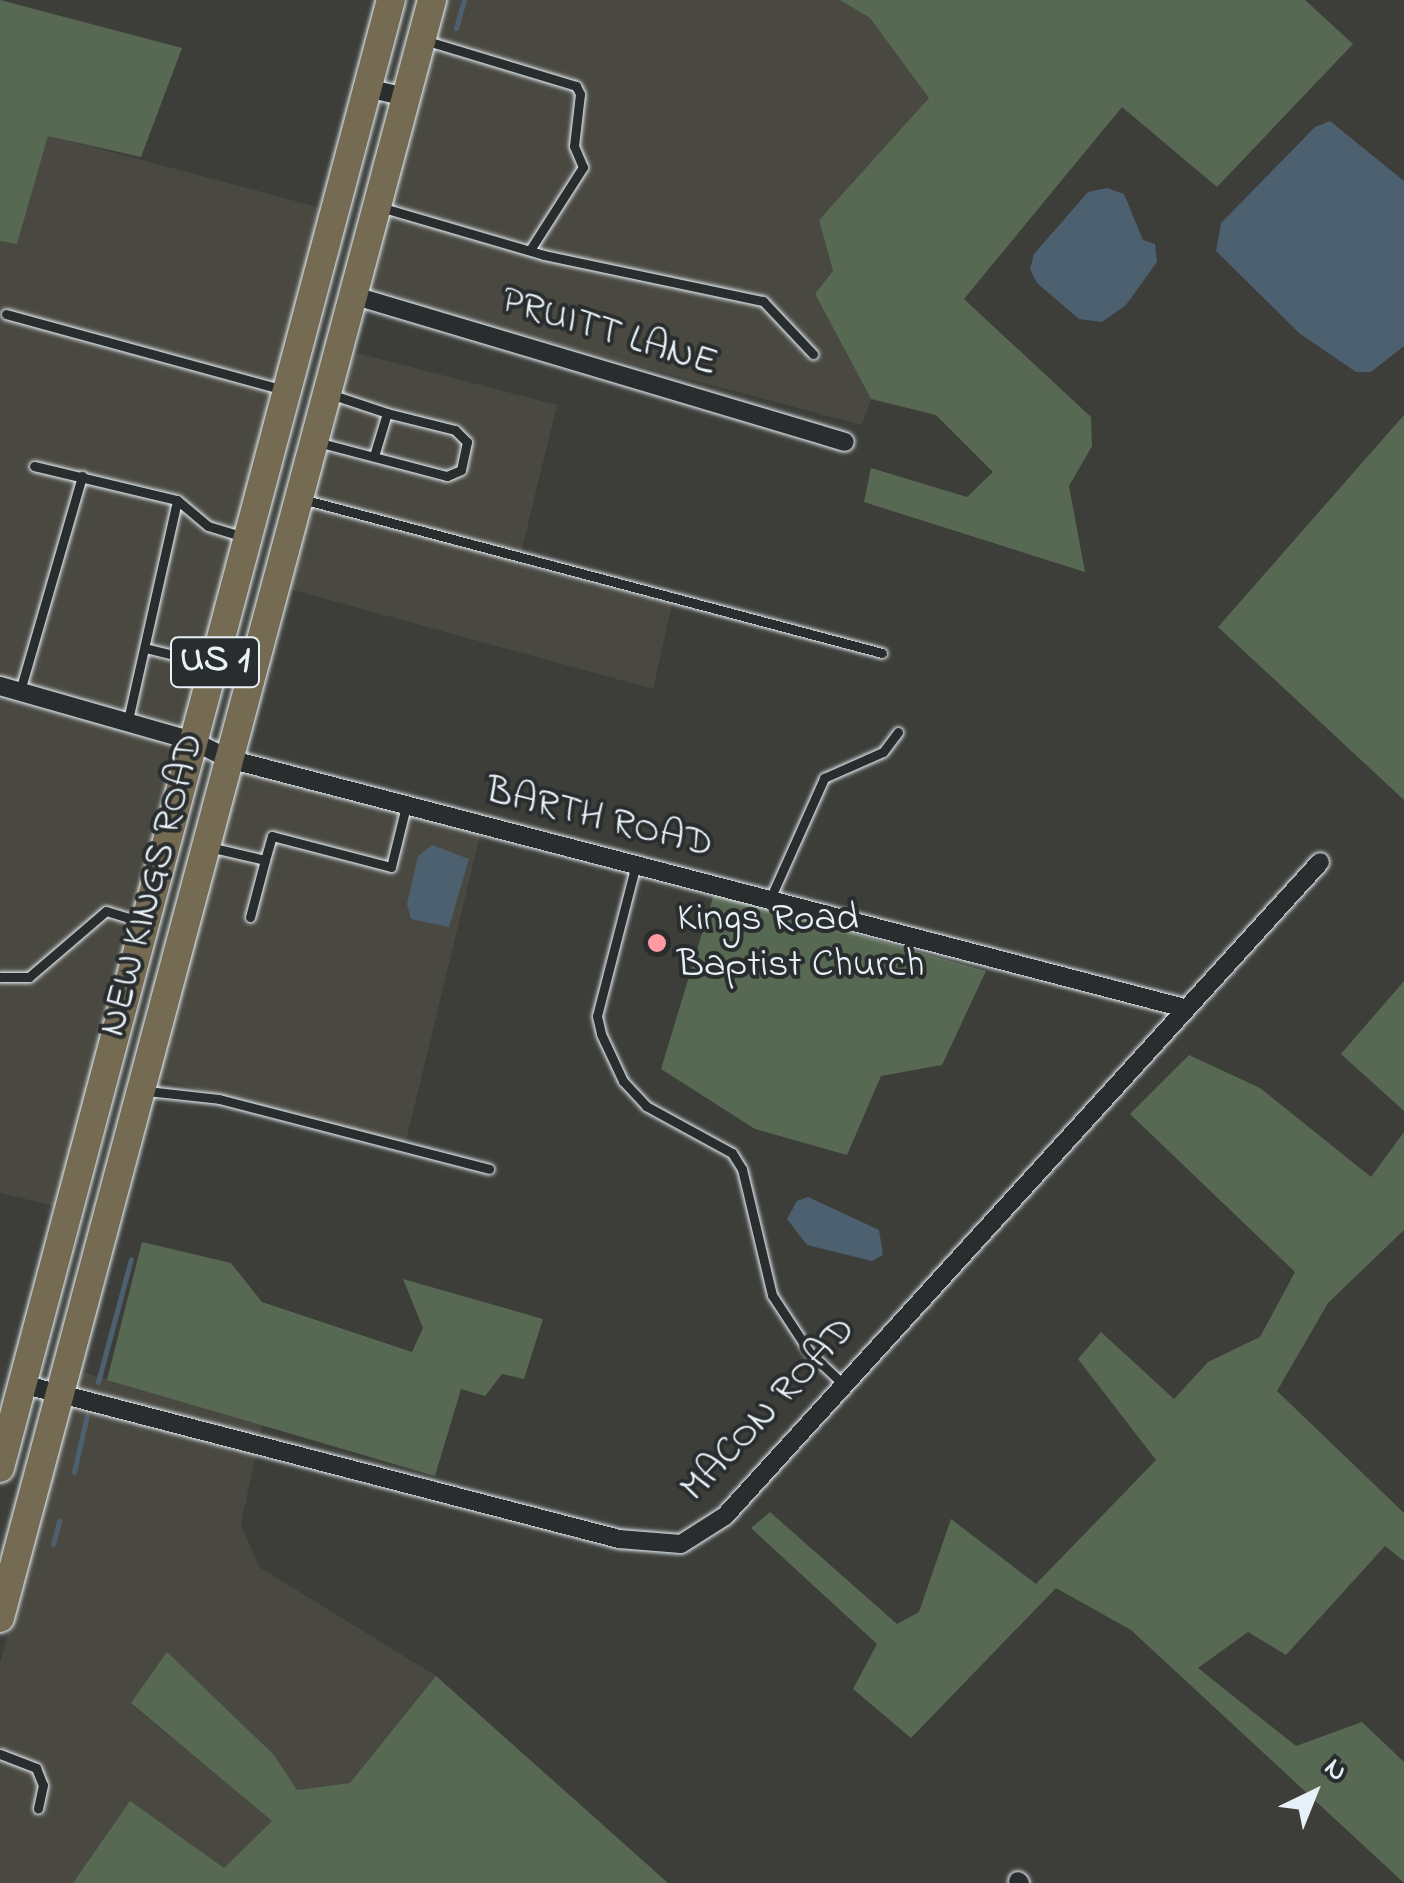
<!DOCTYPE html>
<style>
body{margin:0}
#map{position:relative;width:1404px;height:1883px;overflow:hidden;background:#3d3e39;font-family:"Indie Flower",sans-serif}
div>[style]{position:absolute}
.built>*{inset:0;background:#4a4941}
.green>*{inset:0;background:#586953}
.water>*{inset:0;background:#4c606f}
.stream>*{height:5px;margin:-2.5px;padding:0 2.5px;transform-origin:2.5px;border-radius:2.5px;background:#4c606f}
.roads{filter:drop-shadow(0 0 2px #e8f1f8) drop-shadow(0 0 2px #e8f1f8)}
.service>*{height:9px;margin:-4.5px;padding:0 4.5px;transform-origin:4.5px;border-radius:4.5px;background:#2a2d2e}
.minor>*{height:18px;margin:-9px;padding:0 9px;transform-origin:9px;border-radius:9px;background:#2a2d2e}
.trunk>*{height:28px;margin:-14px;padding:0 14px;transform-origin:14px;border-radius:14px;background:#746b52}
.dots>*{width:28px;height:28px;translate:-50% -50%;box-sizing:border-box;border:5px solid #2a2d2e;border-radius:50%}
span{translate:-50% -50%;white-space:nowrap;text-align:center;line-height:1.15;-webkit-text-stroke:8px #2a2d2e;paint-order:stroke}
.shield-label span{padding:2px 8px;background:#2a2d2e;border:2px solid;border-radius:8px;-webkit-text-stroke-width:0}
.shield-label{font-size:38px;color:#e8f1f8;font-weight:700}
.street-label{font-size:40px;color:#e8f1f8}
.poi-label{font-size:40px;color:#e8f1f8}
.left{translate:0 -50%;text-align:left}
.north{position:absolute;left:1264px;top:1743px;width:100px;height:100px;-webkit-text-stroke:8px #2a2d2e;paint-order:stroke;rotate:43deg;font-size:28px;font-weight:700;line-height:40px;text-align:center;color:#e8f1f8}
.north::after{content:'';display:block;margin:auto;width:35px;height:45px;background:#e8f1f8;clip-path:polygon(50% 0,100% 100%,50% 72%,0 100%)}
</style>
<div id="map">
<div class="built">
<div style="clip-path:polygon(440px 0,840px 0,870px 18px,930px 98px,819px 220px,833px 271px,815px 294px,871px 399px,862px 425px,361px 292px)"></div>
<div style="clip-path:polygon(48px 135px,321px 208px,59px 1207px,0 1193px,0 241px,17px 244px)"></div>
<div style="clip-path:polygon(349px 351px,557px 405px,518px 565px,672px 604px,653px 689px,286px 588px)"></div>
<div style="clip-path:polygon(239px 770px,481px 831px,405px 1145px,152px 1077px)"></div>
<div style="clip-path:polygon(79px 1371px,262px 1425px,241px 1524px,259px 1567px,436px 1676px,350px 1783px,297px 1790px,274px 1755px,131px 1704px,273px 1821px,224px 1868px,130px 1802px,73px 1883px,0 1883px,0 1663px)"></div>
</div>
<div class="green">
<div style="clip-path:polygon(0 0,182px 48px,141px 157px,48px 136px,17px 244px,0 241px)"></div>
<div style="clip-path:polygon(840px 0,1305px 0,1353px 44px,1217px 187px,1122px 107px,964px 299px,1091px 417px,1092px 446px,1069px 486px,1085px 572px,864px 502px,871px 468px,967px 497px,993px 472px,936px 415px,871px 399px,815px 294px,833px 271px,819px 220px,929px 98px,870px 18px)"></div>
<div style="clip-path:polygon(1404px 415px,1404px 800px,1218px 627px)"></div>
<div style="clip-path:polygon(714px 894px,986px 971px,942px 1065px,881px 1076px,847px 1155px,755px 1129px,661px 1069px)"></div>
<div style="clip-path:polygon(1404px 981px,1404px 1111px,1341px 1054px)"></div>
<div style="clip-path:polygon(1189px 1055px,1260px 1088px,1371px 1177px,1404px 1132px,1404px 1230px,1328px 1303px,1277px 1391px,1404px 1513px,1404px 1561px,1385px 1546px,1286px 1655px,1248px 1632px,1198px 1668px,1296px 1746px,1362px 1722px,1404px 1762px,1404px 1883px,1131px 1630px,1056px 1588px,911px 1738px,853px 1689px,877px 1644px,751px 1528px,770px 1512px,897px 1624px,919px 1612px,951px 1519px,1036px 1584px,1156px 1460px,1078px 1359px,1101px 1332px,1174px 1399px,1208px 1362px,1260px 1337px,1295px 1272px,1130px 1114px)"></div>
<div style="clip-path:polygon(142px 1242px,231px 1263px,262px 1302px,412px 1352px,423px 1328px,403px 1279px,543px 1319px,524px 1379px,502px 1374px,485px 1396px,461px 1389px,435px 1476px,107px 1380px)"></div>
<div style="clip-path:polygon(167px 1652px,274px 1755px,297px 1790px,350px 1783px,436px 1676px,668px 1883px,73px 1883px,130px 1801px,224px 1868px,272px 1821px,131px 1703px)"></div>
</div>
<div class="water">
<div style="clip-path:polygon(1330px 121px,1404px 181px,1404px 346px,1371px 372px,1356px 372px,1299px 333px,1216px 251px,1221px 223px,1315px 127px)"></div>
<div style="clip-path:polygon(1107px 188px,1124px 194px,1143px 240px,1155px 244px,1157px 262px,1126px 305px,1102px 322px,1079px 319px,1037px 283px,1030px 269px,1034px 254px,1088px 192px)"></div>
<div style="clip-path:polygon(432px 845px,469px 859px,449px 927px,411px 919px,407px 904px,418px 856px)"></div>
<div style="clip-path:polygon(808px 1197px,879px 1230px,883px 1255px,872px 1261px,807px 1245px,787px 1219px,797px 1201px)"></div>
</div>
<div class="stream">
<div style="left:456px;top:28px;width:29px;rotate:-74deg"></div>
<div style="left:98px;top:1382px;width:127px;rotate:-75deg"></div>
<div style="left:74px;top:1472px;width:58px;rotate:-77.2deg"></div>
<div style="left:53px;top:1544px;width:24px;rotate:-75deg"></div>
</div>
<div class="roads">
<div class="service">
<div style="left:424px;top:40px;width:159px;rotate:16.8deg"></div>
<div style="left:576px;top:86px;width:9px;rotate:63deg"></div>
<div style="left:580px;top:94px;width:52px;rotate:96.6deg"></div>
<div style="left:574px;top:146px;width:23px;rotate:67deg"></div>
<div style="left:583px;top:167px;width:98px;rotate:122.6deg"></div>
<div style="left:380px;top:207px;width:171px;rotate:16.3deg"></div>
<div style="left:544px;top:255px;width:224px;rotate:11.9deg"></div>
<div style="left:763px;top:301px;width:73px;rotate:46.7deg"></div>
<div style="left:6px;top:314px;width:288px;rotate:15.3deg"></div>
<div style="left:333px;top:395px;width:57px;rotate:18.4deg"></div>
<div style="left:317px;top:442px;width:134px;rotate:14.7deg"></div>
<div style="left:447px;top:476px;width:15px;rotate:-23deg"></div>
<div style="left:461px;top:470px;width:29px;rotate:-78deg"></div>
<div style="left:467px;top:442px;width:17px;rotate:-135deg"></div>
<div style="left:455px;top:430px;width:70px;rotate:-166deg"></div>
<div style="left:387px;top:413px;width:45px;rotate:106.8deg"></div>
<div style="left:34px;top:466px;width:147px;rotate:13.4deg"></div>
<div style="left:177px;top:500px;width:40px;rotate:40deg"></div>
<div style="left:208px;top:526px;width:39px;rotate:17deg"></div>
<div style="left:302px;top:499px;width:600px;rotate:14.87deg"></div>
<div style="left:145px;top:648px;width:67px;rotate:13.8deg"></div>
<div style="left:20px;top:691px;width:224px;rotate:-73.9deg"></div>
<div style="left:128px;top:720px;width:225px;rotate:-77.4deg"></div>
<div style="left:209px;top:847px;width:57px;rotate:13.1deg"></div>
<div style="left:265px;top:860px;width:59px;rotate:104.7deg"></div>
<div style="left:265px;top:860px;width:25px;rotate:-74deg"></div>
<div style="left:272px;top:836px;width:123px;rotate:14.6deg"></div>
<div style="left:391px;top:867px;width:63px;rotate:-76.2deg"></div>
<div style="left:636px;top:864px;width:157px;rotate:104.4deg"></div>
<div style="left:597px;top:1016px;width:18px;rotate:77deg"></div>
<div style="left:601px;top:1034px;width:52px;rotate:64.9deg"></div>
<div style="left:623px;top:1081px;width:34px;rotate:47deg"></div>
<div style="left:646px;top:1106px;width:98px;rotate:28.7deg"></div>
<div style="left:732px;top:1153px;width:19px;rotate:58deg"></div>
<div style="left:742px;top:1169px;width:130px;rotate:76.6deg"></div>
<div style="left:772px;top:1295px;width:69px;rotate:56.8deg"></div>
<div style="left:810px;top:1353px;width:45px;rotate:43.2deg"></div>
<div style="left:770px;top:899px;width:133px;rotate:-65.9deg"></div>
<div style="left:824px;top:778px;width:64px;rotate:-23.8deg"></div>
<div style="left:883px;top:752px;width:25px;rotate:-53deg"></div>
<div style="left:0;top:977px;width:29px"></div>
<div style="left:29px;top:977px;width:101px;rotate:-40.6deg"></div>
<div style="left:106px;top:911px;width:39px;rotate:17deg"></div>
<div style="left:147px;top:1091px;width:72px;rotate:6.3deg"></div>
<div style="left:219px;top:1099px;width:279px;rotate:14.5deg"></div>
<div style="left:0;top:1754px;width:39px;rotate:21deg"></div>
<div style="left:36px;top:1768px;width:18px;rotate:68deg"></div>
<div style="left:43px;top:1785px;width:24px;rotate:102deg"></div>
</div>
<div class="minor">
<div style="left:367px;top:88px;width:40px;rotate:13deg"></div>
<div style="left:352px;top:295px;width:514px;rotate:16.6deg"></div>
<div style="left:0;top:686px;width:201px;rotate:15.9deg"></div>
<div style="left:193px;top:741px;width:40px;rotate:26.6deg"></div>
<div style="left:229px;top:759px;width:987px;rotate:14.61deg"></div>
<div style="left:22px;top:1384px;width:617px;rotate:14.55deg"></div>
<div style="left:619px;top:1539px;width:62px;rotate:4.6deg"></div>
<div style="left:681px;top:1544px;width:52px;rotate:-32.5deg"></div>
<div style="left:725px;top:1516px;width:884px;rotate:-47.7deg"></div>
<div style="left:1018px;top:1881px;width:3px;rotate:45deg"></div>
</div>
<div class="trunk">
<div style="left:0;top:1468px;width:1519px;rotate:-75.09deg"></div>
<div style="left:0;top:1618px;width:1675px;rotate:-75.05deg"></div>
</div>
</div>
<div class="dots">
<div style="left:657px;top:943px;background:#ff9aa2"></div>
</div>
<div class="shield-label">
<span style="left:215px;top:662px">US 1</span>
</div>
<div class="street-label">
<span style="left:609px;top:333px;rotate:17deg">PRUITT LANE</span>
<span style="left:599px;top:819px;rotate:14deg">BARTH ROAD</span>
<span style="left:153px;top:885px;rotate:-75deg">NEW KINGS ROAD</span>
<span style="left:769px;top:1410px;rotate:-47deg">MACON ROAD</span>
</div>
<div class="poi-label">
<span class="left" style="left:677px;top:943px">Kings Road<br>Baptist Church</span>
</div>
<div class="north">N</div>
</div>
